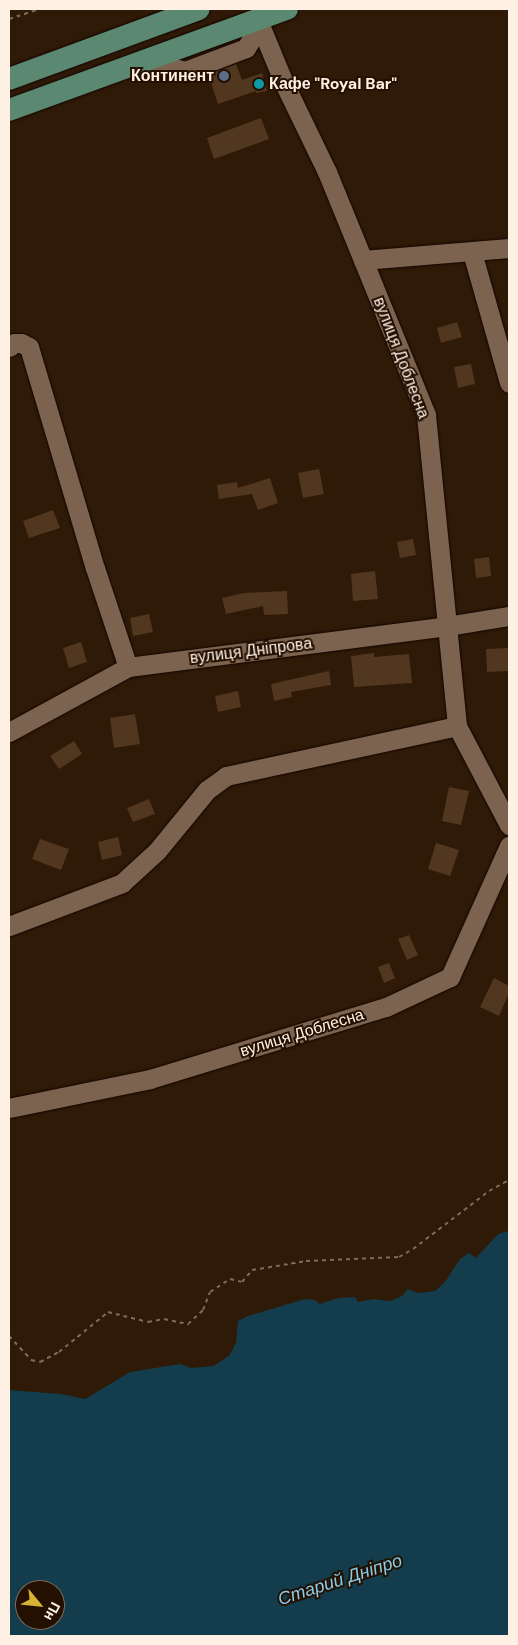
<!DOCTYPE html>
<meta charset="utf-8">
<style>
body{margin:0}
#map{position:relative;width:518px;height:1645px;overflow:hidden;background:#2e1a07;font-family:"DM Sans",sans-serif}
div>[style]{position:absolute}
.water>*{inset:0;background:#133c4c}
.building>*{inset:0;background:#51371f}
.path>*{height:2px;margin-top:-1px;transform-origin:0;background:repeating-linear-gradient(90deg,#7d6b5b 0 4px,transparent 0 8px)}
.roads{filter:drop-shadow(0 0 1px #150400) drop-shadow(0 0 1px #150400)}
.minor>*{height:19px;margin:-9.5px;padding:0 9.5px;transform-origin:9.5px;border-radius:9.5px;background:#7b634f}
.major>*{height:22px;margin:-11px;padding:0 11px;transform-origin:11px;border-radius:11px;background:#5a8871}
.dots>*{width:14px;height:14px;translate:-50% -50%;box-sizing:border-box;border:2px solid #241001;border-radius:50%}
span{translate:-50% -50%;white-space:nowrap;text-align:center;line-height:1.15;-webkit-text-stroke:4px #241001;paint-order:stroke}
.poi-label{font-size:16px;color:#fff0e4;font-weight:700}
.right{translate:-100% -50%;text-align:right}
.left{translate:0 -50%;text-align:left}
.street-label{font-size:16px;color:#fff0e4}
.water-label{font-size:18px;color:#85ccea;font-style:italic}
.frame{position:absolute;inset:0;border:10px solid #fff0e4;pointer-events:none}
.north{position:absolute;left:15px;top:1580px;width:50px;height:50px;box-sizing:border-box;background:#241001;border:1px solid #7c6a5c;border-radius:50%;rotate:118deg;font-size:14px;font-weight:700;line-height:20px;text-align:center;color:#fff0e4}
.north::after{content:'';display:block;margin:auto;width:18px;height:22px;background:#d7b434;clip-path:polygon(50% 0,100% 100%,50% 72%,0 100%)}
</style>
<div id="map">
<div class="water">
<div style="clip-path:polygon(evenodd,508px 1231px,509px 1636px,9px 1636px,9px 1390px,61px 1394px,85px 1399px,130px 1372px,180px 1364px,191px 1368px,213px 1366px,229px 1356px,236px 1343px,238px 1321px,248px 1316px,305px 1299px,315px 1300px,319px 1304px,339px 1298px,355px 1297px,358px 1302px,373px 1299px,390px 1301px,402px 1296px,408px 1289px,417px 1293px,435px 1291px,445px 1282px,460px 1259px,469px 1253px,476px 1258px,498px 1234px,508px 1231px,25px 1590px,55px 1590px,55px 1620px,25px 1620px,25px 1590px)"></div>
</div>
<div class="building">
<div style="clip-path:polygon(236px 64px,242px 80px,262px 73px,267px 91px,256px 93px,256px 91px,218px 104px,208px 74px)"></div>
<div style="clip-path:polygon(261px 118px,269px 139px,214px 159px,207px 138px)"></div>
<div style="clip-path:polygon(457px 322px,462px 337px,441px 343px,437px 328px)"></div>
<div style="clip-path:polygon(471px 364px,475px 384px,458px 388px,454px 367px)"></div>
<div style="clip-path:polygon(319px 469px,324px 494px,303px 498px,298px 473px)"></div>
<div style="clip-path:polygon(270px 478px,278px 503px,258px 510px,252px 494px,219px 499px,217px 485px,237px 482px,238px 488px)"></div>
<div style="clip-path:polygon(53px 510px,60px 528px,29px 538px,23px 521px)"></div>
<div style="clip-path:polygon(413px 539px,416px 555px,400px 558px,397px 542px)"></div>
<div style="clip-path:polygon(489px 557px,491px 576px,476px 578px,474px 559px)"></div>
<div style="clip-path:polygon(375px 571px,378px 599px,353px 601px,351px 574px)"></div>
<div style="clip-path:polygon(287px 591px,288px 614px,264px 615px,263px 606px,226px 614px,222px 598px,244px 593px)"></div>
<div style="clip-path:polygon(149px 614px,153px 632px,133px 636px,130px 618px)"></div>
<div style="clip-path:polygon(81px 642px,87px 662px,69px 668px,63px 648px)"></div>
<div style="clip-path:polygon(509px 648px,509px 671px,487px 672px,486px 649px)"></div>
<div style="clip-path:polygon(374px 653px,374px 657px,409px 654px,412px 683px,354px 687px,351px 656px)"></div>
<div style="clip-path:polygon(329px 671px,331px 685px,291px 692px,292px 697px,274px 701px,271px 684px)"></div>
<div style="clip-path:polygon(238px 691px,241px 707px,218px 712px,215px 696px)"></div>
<div style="clip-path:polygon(135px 714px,140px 744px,114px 748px,110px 718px)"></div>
<div style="clip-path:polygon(74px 741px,82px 754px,59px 769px,50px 756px)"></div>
<div style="clip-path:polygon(449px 787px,469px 791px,461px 825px,442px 821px)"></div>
<div style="clip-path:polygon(149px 799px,155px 814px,133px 822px,127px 808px)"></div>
<div style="clip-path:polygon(118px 837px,122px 855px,102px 860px,98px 842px)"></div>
<div style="clip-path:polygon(40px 839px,69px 849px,61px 870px,32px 859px)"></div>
<div style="clip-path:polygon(436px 843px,459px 850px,450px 876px,428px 869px)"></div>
<div style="clip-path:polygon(409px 935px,418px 955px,407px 960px,398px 939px)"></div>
<div style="clip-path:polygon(389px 963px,395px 978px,384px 983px,378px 967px)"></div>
<div style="clip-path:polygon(494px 978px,509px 986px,509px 993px,499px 1016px,480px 1007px)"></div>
</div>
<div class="path">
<div style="left:9px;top:19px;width:33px;rotate:-18deg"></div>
<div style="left:9px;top:1336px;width:33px;rotate:47deg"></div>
<div style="left:31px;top:1360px;width:9px;rotate:13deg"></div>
<div style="left:40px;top:1362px;width:21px;rotate:-28deg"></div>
<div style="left:59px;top:1352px;width:63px;rotate:-39.2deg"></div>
<div style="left:108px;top:1312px;width:41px;rotate:14deg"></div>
<div style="left:148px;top:1322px;width:16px;rotate:-11deg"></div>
<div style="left:164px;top:1319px;width:25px;rotate:12deg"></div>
<div style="left:188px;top:1324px;width:21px;rotate:-43deg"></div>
<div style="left:203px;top:1310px;width:19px;rotate:-69deg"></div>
<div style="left:210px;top:1292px;width:24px;rotate:-33deg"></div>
<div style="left:230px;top:1279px;width:12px;rotate:14deg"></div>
<div style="left:242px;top:1282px;width:16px;rotate:-50deg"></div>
<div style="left:252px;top:1270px;width:55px;rotate:-9.5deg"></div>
<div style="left:306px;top:1261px;width:93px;rotate:-2.5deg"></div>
<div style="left:399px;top:1257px;width:16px;rotate:-30deg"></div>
<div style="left:413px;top:1249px;width:96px;rotate:-37.3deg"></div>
<div style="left:489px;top:1191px;width:23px;rotate:-29deg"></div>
</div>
<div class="roads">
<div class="minor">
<div style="left:258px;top:20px;width:68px;rotate:67.6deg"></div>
<div style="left:284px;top:83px;width:99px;rotate:64.2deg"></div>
<div style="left:327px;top:172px;width:262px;rotate:67.8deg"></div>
<div style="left:426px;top:415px;width:313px;rotate:84.3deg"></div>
<div style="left:457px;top:726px;width:112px;rotate:62.3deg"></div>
<div style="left:147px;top:59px;width:40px;rotate:18deg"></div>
<div style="left:185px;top:71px;width:65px;rotate:-20.7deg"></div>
<div style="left:246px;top:48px;width:27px;rotate:-59deg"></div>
<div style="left:472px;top:252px;width:136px;rotate:74.2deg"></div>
<div style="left:363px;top:260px;width:146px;rotate:-4.7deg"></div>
<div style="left:9px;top:347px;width:6px;rotate:-39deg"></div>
<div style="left:14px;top:343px;width:7px"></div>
<div style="left:21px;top:343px;width:9px;rotate:27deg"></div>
<div style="left:29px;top:347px;width:231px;rotate:73.4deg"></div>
<div style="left:95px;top:568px;width:104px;rotate:71.6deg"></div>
<div style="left:9px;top:732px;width:136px;rotate:-28.6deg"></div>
<div style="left:128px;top:667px;width:322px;rotate:-7.3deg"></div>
<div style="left:447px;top:626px;width:63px;rotate:-9.2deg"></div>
<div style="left:9px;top:926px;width:121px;rotate:-20.8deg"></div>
<div style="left:122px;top:883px;width:47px;rotate:-42.4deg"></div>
<div style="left:157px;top:851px;width:79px;rotate:-50.7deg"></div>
<div style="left:207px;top:790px;width:24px;rotate:-36deg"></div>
<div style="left:226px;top:776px;width:236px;rotate:-12.2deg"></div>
<div style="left:9px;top:1108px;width:144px;rotate:-11.6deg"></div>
<div style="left:150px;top:1079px;width:247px;rotate:-17deg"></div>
<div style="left:386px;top:1007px;width:71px;rotate:-25.1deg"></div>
<div style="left:450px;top:977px;width:144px;rotate:-65.8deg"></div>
</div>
<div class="major">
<div style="left:9px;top:79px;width:202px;rotate:-20.2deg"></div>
<div style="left:9px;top:110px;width:296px;rotate:-20deg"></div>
</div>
</div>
<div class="dots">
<div style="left:224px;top:76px;background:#5c6f8a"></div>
<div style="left:259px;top:84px;background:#0f9aa8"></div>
</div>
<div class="poi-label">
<span class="right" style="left:214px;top:76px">Континент</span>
<span class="left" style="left:269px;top:84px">Кафе "Royal Bar"</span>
</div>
<div class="street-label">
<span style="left:401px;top:358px;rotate:69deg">вулиця Доблесна</span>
<span style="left:251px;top:651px;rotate:-7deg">вулиця Дніпрова</span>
<span style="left:302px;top:1033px;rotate:-17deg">вулиця Доблесна</span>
</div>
<div class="water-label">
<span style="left:340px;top:1580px;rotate:-18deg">Старий Дніпро</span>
</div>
<div class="frame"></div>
<div class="north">Пн</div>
</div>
